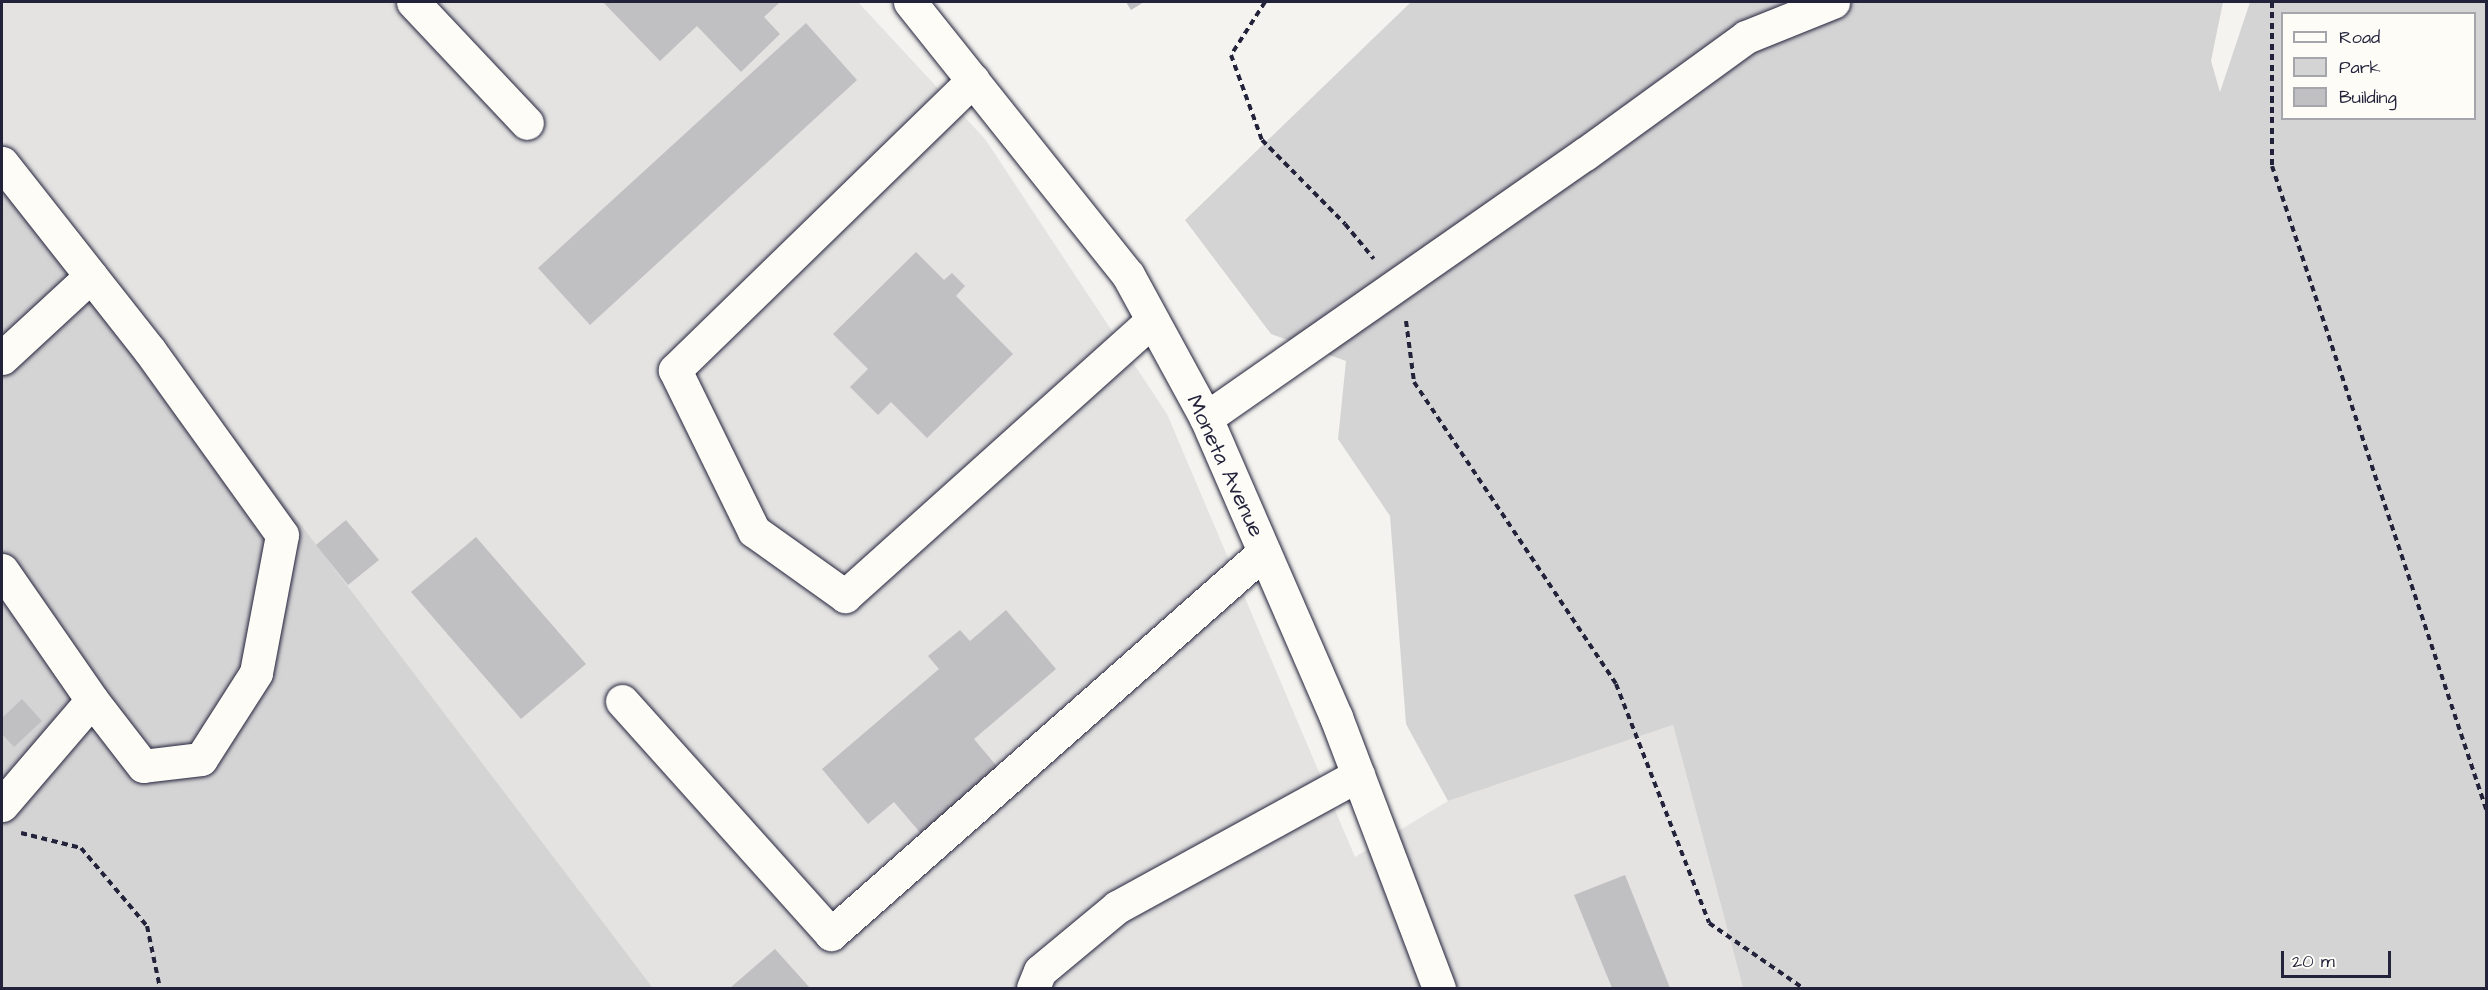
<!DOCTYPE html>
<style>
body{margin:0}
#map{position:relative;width:2488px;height:990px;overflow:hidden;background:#f4f3ef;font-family:"Architects Daughter",sans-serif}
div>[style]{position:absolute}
.built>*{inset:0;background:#e4e3e2}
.green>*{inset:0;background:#d5d4d5}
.building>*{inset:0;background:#c0bfc2}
.path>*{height:4px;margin-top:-2px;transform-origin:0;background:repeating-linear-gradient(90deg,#22223b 0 6px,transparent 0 10.5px)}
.roads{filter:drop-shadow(0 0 2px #22223b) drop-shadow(0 0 2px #22223b)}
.minor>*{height:33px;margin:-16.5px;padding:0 16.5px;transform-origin:16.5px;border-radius:16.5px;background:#fdfcf7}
span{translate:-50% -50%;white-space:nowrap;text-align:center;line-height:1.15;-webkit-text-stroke:6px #fdfcf7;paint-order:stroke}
.street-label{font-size:22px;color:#22223b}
.frame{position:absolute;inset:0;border:3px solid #22223b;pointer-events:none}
.legend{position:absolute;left:2281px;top:12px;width:195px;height:108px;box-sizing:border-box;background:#fdfcf7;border:2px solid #a5a5ac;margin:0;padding:8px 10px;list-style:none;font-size:18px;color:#22223b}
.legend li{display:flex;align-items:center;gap:12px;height:30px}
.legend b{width:30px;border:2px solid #a5a5ac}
.scale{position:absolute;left:2281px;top:951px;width:110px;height:27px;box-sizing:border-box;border:3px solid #22223b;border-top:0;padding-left:8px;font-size:18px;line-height:21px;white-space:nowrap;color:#22223b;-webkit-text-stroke:4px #fdfcf7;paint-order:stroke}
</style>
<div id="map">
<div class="built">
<div style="clip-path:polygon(2px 2px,858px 2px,985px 139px,1167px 414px,1355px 857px,1448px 801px,1673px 725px,1743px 988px,653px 988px,358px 602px,2px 145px)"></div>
</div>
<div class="green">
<div style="clip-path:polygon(evenodd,1411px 2px,2223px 2px,2211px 61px,2220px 92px,2250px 2px,2486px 2px,2486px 988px,1743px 988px,1673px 725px,1448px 801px,1406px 724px,1390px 516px,1338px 439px,1346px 361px,1271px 334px,1185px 220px,1411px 2px,2282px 14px,2474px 14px,2474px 118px,2282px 118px,2282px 14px)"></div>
<div style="clip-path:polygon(2px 143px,235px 438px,653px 988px,2px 988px)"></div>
</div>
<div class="building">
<div style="clip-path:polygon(603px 2px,780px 2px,764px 17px,780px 34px,741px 72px,697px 26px,660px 61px)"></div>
<div style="clip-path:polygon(1126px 2px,1144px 2px,1131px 10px)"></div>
<div style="clip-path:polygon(806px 23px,857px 80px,590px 325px,538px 268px)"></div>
<div style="clip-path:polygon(916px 252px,944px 280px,952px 273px,965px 286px,956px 296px,1013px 354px,927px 438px,891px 402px,878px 415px,850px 387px,868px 369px,833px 334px)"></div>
<div style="clip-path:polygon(346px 520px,379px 560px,348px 585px,316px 545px)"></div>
<div style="clip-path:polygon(476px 537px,586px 664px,521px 719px,411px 592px)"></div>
<div style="clip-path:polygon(1006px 610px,1056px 669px,974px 739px,1000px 770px,923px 836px,894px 802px,868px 824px,822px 769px,939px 669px,928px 656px,960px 630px,970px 641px)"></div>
<div style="clip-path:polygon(22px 699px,42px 721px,14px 747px,2px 734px,2px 718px)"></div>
<div style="clip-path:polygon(1625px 875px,1670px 988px,1612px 988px,1574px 895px)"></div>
<div style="clip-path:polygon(775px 949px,810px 988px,730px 988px)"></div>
</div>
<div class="path">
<div style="left:1265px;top:2px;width:63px;rotate:122.7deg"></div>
<div style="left:1231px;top:55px;width:90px;rotate:70deg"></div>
<div style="left:1262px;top:140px;width:118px;rotate:45.3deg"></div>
<div style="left:1345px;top:224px;width:45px;rotate:50.4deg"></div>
<div style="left:2272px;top:2px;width:164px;rotate:90deg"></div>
<div style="left:2272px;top:166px;width:678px;rotate:71.59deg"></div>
<div style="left:1406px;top:321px;width:62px;rotate:82.5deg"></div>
<div style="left:1414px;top:382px;width:363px;rotate:56.2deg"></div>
<div style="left:1616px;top:684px;width:256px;rotate:68.7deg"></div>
<div style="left:1709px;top:923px;width:114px;rotate:34.7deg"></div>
<div style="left:21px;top:833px;width:62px;rotate:14deg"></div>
<div style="left:81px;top:848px;width:102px;rotate:49.8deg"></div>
<div style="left:147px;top:926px;width:63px;rotate:78.2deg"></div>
</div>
<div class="roads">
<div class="minor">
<div style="left:413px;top:2px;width:166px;rotate:46.7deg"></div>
<div style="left:910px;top:2px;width:349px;rotate:51.4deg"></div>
<div style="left:1128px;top:275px;width:163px;rotate:61.4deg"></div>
<div style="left:1206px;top:418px;width:326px;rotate:66.5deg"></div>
<div style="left:1336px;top:717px;width:290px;rotate:69.2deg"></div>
<div style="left:973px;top:80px;width:416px;rotate:135.8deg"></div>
<div style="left:675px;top:370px;width:179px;rotate:63.9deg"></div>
<div style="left:754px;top:531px;width:112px;rotate:35.5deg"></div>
<div style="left:845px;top:596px;width:412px;rotate:-41.9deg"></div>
<div style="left:2px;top:163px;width:239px;rotate:51.8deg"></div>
<div style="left:150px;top:351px;width:226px;rotate:54.3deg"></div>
<div style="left:282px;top:535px;width:140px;rotate:100.7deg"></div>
<div style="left:256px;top:673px;width:102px;rotate:122.6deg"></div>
<div style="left:201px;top:759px;width:58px;rotate:173.1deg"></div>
<div style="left:143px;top:766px;width:83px;rotate:-127.7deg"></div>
<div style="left:92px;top:700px;width:158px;rotate:-124.7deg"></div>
<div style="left:2px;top:358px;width:121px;rotate:-42.7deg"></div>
<div style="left:1206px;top:418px;width:462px;rotate:-34.9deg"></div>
<div style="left:1585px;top:154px;width:199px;rotate:-36deg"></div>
<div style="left:1746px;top:37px;width:94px;rotate:-21.9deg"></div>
<div style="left:622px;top:701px;width:313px;rotate:48.1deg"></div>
<div style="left:831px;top:934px;width:577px;rotate:-41.42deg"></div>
<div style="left:2px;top:805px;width:138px;rotate:-49.4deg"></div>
<div style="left:1033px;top:988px;width:18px;rotate:-68deg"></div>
<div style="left:1040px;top:971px;width:100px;rotate:-39.7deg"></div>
<div style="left:1117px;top:907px;width:275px;rotate:-28.7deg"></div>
</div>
</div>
<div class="street-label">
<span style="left:1225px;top:466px;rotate:65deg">Moneta Avenue</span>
</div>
<div class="frame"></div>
<ul class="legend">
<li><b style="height:8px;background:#fdfcf7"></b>Road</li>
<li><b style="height:16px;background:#d5d4d5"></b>Park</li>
<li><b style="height:16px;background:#c0bfc2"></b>Building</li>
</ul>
<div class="scale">20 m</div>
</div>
